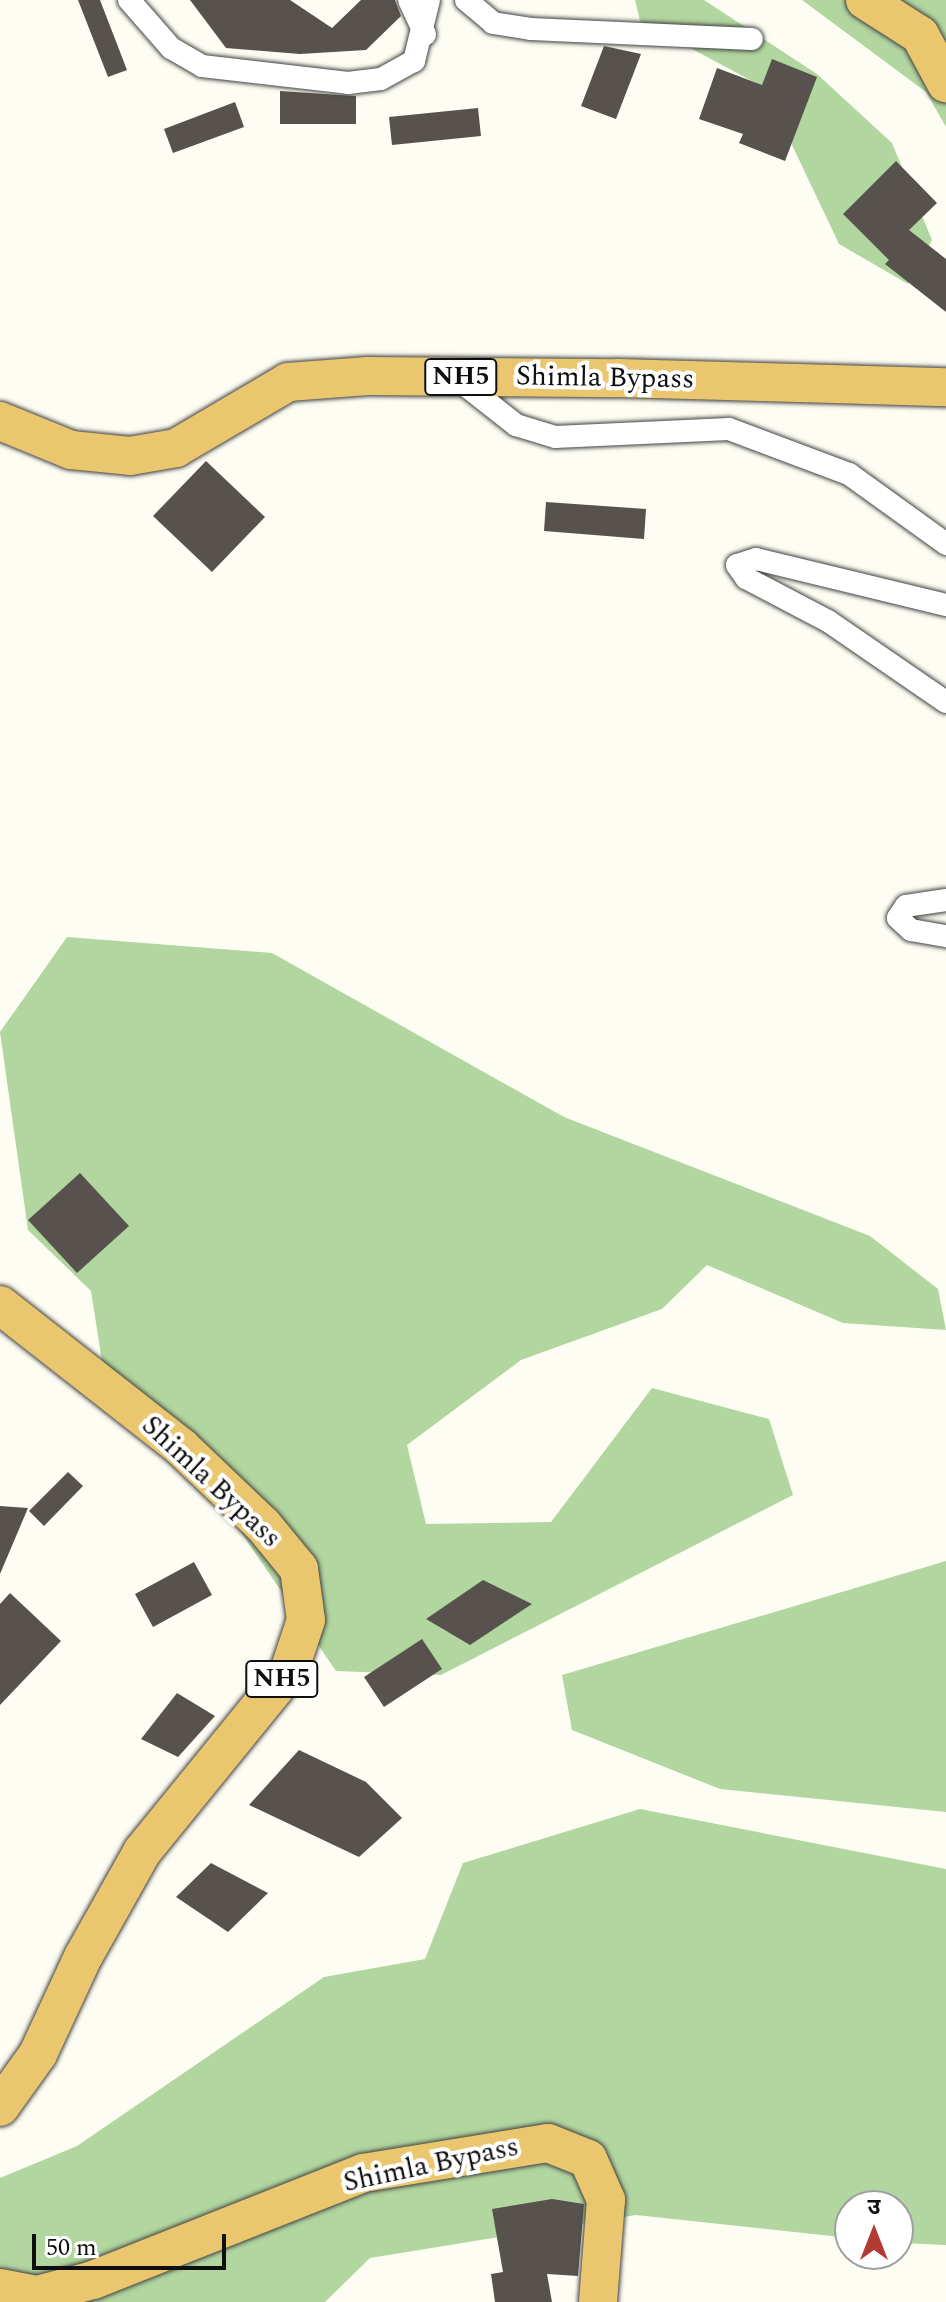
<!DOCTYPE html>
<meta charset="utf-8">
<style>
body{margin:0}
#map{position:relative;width:946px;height:2302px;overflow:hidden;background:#fefdf3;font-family:Spectral,"Noto Sans Devanagari",serif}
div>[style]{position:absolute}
.forest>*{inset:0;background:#b2d69f}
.building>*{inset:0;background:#57524d}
.roads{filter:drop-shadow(0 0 2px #424242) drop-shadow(0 0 2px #424242)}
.minor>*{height:22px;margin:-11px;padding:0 11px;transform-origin:11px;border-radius:11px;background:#fff}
.trunk>*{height:38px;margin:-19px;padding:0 19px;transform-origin:19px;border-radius:19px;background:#eac66e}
span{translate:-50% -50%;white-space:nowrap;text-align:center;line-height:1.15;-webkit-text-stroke:8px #fff;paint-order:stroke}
.shield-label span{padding:2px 6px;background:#fff;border:2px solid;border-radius:6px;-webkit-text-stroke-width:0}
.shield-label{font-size:26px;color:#0f0f0f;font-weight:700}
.street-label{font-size:28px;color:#0f0f0f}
.north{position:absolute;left:834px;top:2190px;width:80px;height:80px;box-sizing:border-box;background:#fff;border:2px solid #9f9f9f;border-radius:50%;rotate:0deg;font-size:22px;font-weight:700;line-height:32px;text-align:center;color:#0f0f0f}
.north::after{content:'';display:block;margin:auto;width:28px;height:36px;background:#b43932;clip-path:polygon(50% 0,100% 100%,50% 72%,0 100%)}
.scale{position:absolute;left:32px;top:2234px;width:194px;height:36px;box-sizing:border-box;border:4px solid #0f0f0f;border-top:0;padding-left:10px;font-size:24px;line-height:28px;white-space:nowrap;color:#0f0f0f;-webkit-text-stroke:6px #fff;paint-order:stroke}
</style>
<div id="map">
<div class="forest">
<div style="clip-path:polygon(635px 0,704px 0,817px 74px,892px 143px,932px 240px,908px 284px,839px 244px,765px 88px,640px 21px)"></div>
<div style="clip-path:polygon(802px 0,946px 0,946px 127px,926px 92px)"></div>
<div style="clip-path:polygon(67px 937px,272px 953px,564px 1117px,870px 1236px,938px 1289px,946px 1330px,843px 1323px,707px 1265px,662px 1309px,521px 1360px,407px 1445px,426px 1524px,551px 1522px,652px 1388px,769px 1419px,793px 1495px,441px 1675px,336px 1671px,199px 1471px,103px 1368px,91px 1291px,28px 1230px,0 1032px)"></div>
<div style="clip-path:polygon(946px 1561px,946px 1812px,720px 1789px,572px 1730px,562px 1675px)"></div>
<div style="clip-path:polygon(640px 1809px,946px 1869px,946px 2245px,898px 2243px,898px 2206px,850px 2206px,850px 2238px,636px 2215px,370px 2258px,325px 2302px,0 2302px,0 2178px,77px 2146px,324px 1977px,425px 1959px,463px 1863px)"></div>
</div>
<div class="building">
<div style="clip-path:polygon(78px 0,100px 0,127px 70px,108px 77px)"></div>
<div style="clip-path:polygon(190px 0,290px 0,332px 28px,361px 0,395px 0,401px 16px,366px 50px,300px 54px,226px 48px)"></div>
<div style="clip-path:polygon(604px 46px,641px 54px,616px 119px,581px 106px)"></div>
<div style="clip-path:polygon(772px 59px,817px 77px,785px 161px,739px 143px,743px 134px,699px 119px,717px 68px,762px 85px)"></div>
<div style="clip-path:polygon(280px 91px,356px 96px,356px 124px,280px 124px)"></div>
<div style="clip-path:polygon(235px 102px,244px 127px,173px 153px,164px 129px)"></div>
<div style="clip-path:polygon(478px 108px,481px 136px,392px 145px,389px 117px)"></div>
<div style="clip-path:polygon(896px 161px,937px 203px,909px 230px,946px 259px,946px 312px,885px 264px,889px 260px,843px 214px)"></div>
<div style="clip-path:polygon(206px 461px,265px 517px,212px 572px,153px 516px)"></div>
<div style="clip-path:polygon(546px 502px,646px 509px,644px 539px,544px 531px)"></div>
<div style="clip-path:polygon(80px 1173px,129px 1226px,77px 1273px,28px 1220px)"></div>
<div style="clip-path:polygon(68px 1472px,83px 1486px,44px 1526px,29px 1511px)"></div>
<div style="clip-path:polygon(0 1506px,28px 1508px,0 1574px)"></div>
<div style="clip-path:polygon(194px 1562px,212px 1595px,153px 1627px,135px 1594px)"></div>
<div style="clip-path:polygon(483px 1580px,532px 1604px,470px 1645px,426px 1619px)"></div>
<div style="clip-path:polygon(10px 1593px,61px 1641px,0 1705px,0 1604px)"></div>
<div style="clip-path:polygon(422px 1639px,442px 1669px,384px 1707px,364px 1677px)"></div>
<div style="clip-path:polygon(177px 1693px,215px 1716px,178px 1757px,141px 1739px)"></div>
<div style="clip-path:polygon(299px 1750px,366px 1782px,402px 1818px,359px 1857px,249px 1805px)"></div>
<div style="clip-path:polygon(211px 1863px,268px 1893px,228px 1932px,176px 1897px)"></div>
<div style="clip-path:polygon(552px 2199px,584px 2204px,578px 2276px,547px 2274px,552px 2302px,495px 2302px,491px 2274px,503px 2272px,492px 2209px)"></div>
</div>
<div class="roads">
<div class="minor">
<div style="left:129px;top:0;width:64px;rotate:48.8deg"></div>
<div style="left:171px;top:48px;width:36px;rotate:30deg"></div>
<div style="left:202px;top:66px;width:147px;rotate:6.6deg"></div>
<div style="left:348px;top:83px;width:33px;rotate:-7deg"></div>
<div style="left:381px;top:79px;width:38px;rotate:-29deg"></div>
<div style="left:414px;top:61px;width:63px;rotate:-76.2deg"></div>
<div style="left:409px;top:0;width:38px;rotate:65deg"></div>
<div style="left:466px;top:0;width:35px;rotate:40deg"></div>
<div style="left:493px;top:23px;width:38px;rotate:9deg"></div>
<div style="left:531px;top:29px;width:221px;rotate:2.6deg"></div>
<div style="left:455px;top:377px;width:78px;rotate:38.2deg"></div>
<div style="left:516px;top:425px;width:41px;rotate:17.1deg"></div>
<div style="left:555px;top:437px;width:174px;rotate:-2.6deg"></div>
<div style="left:729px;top:429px;width:128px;rotate:20.6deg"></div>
<div style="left:849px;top:474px;width:120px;rotate:35.8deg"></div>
<div style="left:946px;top:605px;width:195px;rotate:-166.4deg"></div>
<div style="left:756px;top:559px;width:20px;rotate:162deg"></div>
<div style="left:737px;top:565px;width:16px;rotate:55deg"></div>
<div style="left:746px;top:578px;width:93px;rotate:27.7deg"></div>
<div style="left:828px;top:621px;width:143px;rotate:34.5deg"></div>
<div style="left:946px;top:900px;width:40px;rotate:171.5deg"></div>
<div style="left:906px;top:906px;width:14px;rotate:124deg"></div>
<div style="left:898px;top:918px;width:18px;rotate:43deg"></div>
<div style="left:911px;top:930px;width:36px;rotate:10deg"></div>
</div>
<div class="trunk">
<div style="left:865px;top:0;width:65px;rotate:32.5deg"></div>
<div style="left:920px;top:35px;width:55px;rotate:61.6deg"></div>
<div style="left:0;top:421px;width:77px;rotate:22.2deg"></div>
<div style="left:71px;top:450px;width:59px;rotate:5.8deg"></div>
<div style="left:130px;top:456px;width:47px;rotate:-9.9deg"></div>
<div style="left:176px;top:448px;width:130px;rotate:-30.5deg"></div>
<div style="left:288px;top:382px;width:80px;rotate:-4.3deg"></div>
<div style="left:368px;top:376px;width:250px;rotate:0.5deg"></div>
<div style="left:618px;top:378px;width:328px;rotate:1.6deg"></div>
<div style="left:0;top:1305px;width:230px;rotate:38.1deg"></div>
<div style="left:181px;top:1447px;width:113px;rotate:43.6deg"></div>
<div style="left:263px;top:1525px;width:57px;rotate:50.7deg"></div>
<div style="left:299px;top:1569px;width:51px;rotate:82.2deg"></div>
<div style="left:306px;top:1620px;width:54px;rotate:108.4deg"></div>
<div style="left:289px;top:1671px;width:233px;rotate:129.1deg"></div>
<div style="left:142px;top:1852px;width:120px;rotate:119.3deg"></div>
<div style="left:83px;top:1957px;width:107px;rotate:114.9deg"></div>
<div style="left:38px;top:2054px;width:65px;rotate:125.6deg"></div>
<div style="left:0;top:2288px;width:38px;rotate:11deg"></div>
<div style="left:37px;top:2295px;width:58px;rotate:-15deg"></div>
<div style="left:93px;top:2280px;width:290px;rotate:-21.6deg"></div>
<div style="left:363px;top:2173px;width:187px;rotate:-9.2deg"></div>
<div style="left:548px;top:2143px;width:43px;rotate:21.8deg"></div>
<div style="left:588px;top:2159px;width:45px;rotate:66.3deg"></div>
<div style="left:606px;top:2200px;width:102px;rotate:94.5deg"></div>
</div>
</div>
<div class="shield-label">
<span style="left:461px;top:377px">NH5</span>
<span style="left:282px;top:1679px">NH5</span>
</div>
<div class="street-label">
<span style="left:605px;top:378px;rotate:1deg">Shimla Bypass</span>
<span style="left:211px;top:1482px;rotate:43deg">Shimla Bypass</span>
<span style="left:431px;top:2165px;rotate:-12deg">Shimla Bypass</span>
</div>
<div class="north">उ</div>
<div class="scale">50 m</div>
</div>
